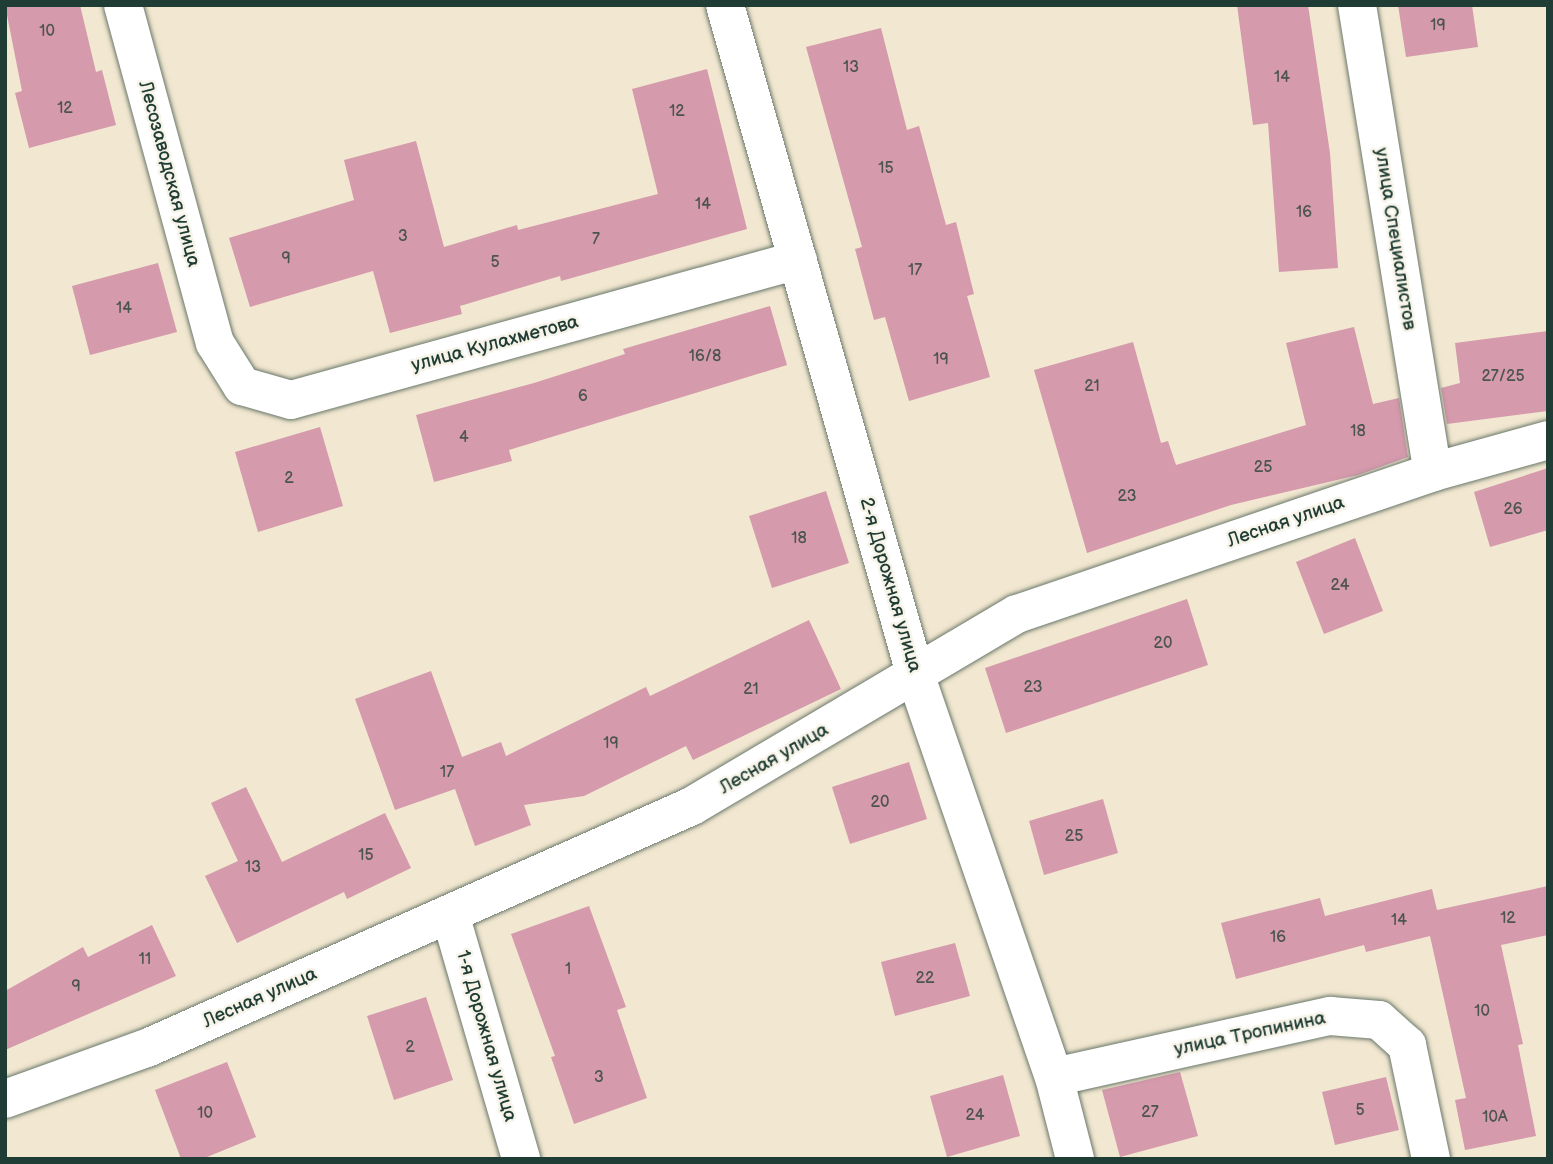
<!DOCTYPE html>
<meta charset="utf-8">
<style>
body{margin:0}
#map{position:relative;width:1553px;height:1164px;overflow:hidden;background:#f2e7d0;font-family:"Balsamiq Sans",sans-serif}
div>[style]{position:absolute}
.building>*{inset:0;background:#d59aac}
.roads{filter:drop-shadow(0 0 2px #69786b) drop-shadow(0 0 2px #69786b)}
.minor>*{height:38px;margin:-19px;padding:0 19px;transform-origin:19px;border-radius:19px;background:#fff}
span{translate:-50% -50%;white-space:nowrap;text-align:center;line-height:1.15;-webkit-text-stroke:5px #f7f3e8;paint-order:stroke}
.number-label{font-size:16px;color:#4c5452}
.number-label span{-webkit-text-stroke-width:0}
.street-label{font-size:19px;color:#1f3d34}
.frame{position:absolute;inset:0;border:7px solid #1f3d34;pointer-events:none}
</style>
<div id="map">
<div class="building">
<div style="clip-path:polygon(5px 5px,80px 5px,96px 72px,102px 70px,116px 125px,29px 148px,15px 93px,22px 91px)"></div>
<div style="clip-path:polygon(1237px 5px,1308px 5px,1330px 153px,1338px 268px,1279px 272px,1268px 123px,1253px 125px)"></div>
<div style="clip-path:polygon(1398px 5px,1472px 5px,1478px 47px,1406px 57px)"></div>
<div style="clip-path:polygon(881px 28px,907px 130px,919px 126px,946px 225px,956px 222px,974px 294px,967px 296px,990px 377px,909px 401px,885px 317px,874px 320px,855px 249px,862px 247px,806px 47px)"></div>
<div style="clip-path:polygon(707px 69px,747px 229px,561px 281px,560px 276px,460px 306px,462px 314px,390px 333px,373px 271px,250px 307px,229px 238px,354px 200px,344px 160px,416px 141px,444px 247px,517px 225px,518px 230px,658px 194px,632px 89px)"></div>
<div style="clip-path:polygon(158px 263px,177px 332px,90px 355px,72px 286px)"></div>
<div style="clip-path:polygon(770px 306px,787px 365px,509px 450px,512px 461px,434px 482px,416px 415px,534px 383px,625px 354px,623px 349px)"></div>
<div style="clip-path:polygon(1354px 327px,1373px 404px,1399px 398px,1408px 457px,1358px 475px,1231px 505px,1087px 553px,1034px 370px,1133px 342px,1161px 443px,1168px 441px,1176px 465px,1306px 425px,1286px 343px)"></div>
<div style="clip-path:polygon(1548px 331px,1548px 411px,1447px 424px,1441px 388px,1460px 383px,1455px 343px)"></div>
<div style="clip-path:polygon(320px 427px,343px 506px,258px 532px,235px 452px)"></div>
<div style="clip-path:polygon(1548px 468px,1548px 530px,1490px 547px,1474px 492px)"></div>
<div style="clip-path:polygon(826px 491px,849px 563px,772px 588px,749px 516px)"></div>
<div style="clip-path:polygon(1355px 538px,1383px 611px,1324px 634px,1296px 562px)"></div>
<div style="clip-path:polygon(1187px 599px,1208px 665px,1006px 733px,985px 668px)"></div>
<div style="clip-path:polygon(809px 620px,841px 689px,693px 760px,686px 746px,584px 796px,524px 805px,531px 825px,475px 846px,455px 789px,395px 810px,355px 699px,431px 671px,462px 757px,501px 742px,506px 756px,646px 687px,650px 696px)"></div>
<div style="clip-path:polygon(909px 762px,927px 819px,850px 844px,832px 787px)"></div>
<div style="clip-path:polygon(246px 787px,282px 862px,385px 813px,411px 868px,347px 899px,344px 892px,237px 943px,205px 876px,238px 861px,211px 803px)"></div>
<div style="clip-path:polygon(1103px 799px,1118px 853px,1044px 875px,1029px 821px)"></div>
<div style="clip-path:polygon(1548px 886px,1548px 935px,1501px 945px,1523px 1044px,1518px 1045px,1536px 1136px,1465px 1150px,1455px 1100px,1466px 1098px,1430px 936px,1366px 952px,1364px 945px,1236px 979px,1221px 923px,1320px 898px,1325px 916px,1432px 889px,1437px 910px)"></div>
<div style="clip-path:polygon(589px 906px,626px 1007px,617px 1010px,647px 1098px,574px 1124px,551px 1057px,555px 1056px,511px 934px)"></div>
<div style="clip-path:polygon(152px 925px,176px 976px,5px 1050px,5px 991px,83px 947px,88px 957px)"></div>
<div style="clip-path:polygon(955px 943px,970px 996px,895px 1016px,881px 962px)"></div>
<div style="clip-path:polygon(426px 997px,453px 1080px,394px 1100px,367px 1016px)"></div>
<div style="clip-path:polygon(227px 1062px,256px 1137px,202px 1159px,181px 1159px,155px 1090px)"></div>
<div style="clip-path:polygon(1180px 1072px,1198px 1136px,1120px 1157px,1102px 1090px)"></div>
<div style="clip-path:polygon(1003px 1075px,1020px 1136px,947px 1157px,930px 1096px)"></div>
<div style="clip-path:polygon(1386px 1077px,1399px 1130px,1335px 1145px,1322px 1092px)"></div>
</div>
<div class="roads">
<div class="minor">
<div style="left:123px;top:5px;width:350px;rotate:74.8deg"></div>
<div style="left:215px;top:343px;width:51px;rotate:57.9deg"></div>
<div style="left:242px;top:386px;width:51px;rotate:15.9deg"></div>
<div style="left:291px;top:400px;width:526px;rotate:-15.44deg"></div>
<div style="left:725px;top:5px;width:699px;rotate:74.13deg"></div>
<div style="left:916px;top:677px;width:423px;rotate:71deg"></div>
<div style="left:1054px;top:1077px;width:85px;rotate:75.6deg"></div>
<div style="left:1357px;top:5px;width:473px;rotate:80.8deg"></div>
<div style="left:450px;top:914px;width:255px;rotate:73.8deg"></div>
<div style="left:1054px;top:1077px;width:283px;rotate:-12.5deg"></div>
<div style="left:1330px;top:1016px;width:49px;rotate:4.7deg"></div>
<div style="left:1379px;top:1020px;width:38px;rotate:42deg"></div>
<div style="left:1407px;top:1045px;width:116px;rotate:78.1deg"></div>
<div style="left:5px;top:1099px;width:151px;rotate:-19.8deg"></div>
<div style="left:147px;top:1048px;width:596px;rotate:-23.94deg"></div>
<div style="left:692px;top:806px;width:377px;rotate:-30.6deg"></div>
<div style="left:1017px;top:614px;width:440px;rotate:-18.8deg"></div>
<div style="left:1433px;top:472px;width:119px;rotate:-15.5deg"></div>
</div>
</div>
<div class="number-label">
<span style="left:1438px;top:26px">19</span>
<span style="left:47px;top:32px">10</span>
<span style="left:851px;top:68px">13</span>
<span style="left:1282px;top:78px">14</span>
<span style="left:65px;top:109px">12</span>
<span style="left:677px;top:112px">12</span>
<span style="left:886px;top:169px">15</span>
<span style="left:703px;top:205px">14</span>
<span style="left:1304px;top:213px">16</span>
<span style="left:403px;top:237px">3</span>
<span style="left:596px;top:240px">7</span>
<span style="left:286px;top:259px">9</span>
<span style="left:495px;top:263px">5</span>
<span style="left:915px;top:271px">17</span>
<span style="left:124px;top:309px">14</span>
<span style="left:705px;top:357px">16/8</span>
<span style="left:941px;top:360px">19</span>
<span style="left:1503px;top:377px">27/25</span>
<span style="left:1092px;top:387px">21</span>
<span style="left:583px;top:397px">6</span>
<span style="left:1358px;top:432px">18</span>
<span style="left:464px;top:438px">4</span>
<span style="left:1263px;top:468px">25</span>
<span style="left:289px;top:479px">2</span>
<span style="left:1127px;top:497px">23</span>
<span style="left:1513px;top:510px">26</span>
<span style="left:799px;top:539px">18</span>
<span style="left:1340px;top:586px">24</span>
<span style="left:1163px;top:644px">20</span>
<span style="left:1033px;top:688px">23</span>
<span style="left:751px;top:690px">21</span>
<span style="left:611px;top:744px">19</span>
<span style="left:447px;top:773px">17</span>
<span style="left:880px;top:803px">20</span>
<span style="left:1074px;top:837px">25</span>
<span style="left:366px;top:856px">15</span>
<span style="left:253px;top:868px">13</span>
<span style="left:1508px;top:919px">12</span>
<span style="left:1399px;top:921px">14</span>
<span style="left:1278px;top:938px">16</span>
<span style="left:145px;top:960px">11</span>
<span style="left:568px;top:970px">1</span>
<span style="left:925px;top:979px">22</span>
<span style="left:76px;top:987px">9</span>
<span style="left:1482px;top:1012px">10</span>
<span style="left:410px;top:1048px">2</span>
<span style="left:599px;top:1078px">3</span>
<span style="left:1360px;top:1111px">5</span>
<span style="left:1150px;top:1113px">27</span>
<span style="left:205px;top:1114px">10</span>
<span style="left:975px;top:1116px">24</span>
<span style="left:1495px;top:1118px">10А</span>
</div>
<div class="street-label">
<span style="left:169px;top:174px;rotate:75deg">Лесозаводская улица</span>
<span style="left:1395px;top:239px;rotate:81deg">улица Специалистов</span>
<span style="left:495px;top:344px;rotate:-15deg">улица Кулахметова</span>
<span style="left:1286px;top:522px;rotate:-19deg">Лесная улица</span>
<span style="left:890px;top:585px;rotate:74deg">2-я Дорожная улица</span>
<span style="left:774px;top:759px;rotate:-30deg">Лесная улица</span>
<span style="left:260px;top:998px;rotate:-24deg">Лесная улица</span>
<span style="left:1250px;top:1034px;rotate:-12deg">улица Тропинина</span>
<span style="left:486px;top:1036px;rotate:74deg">1-я Дорожная улица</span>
</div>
<div class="frame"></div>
</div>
